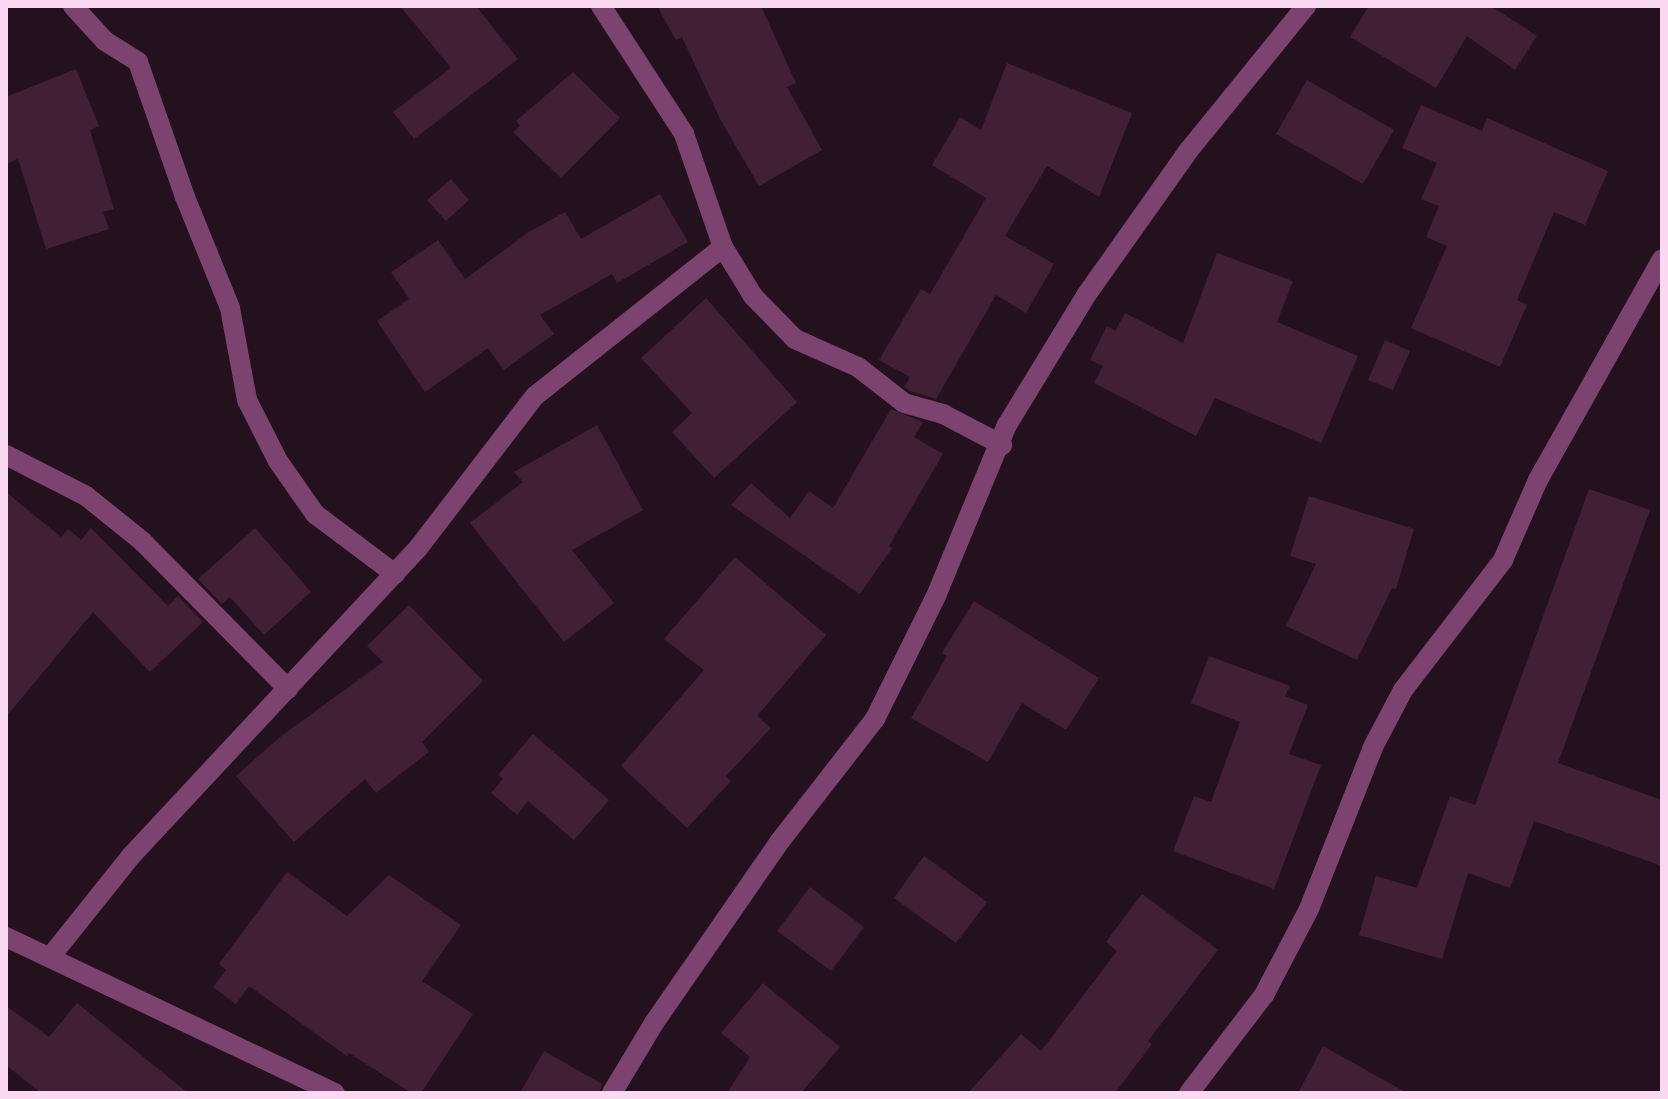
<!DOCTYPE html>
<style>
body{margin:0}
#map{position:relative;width:1668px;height:1099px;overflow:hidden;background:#23111d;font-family:"Archivo Narrow",sans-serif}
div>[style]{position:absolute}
.building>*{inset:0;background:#412035}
.minor>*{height:20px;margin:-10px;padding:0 10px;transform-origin:10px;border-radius:10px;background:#7c4270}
span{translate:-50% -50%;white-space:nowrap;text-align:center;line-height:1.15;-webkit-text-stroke:6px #23111d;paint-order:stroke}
.frame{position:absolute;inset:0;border:8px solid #fad8f1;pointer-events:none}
</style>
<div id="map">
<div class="building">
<div style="clip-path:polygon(400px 6px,476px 6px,518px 59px,414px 139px,393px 112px,451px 68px)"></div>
<div style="clip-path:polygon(657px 6px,761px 6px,796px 83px,787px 87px,822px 150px,759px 186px,720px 119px,682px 37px,676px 40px)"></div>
<div style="clip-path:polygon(1369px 6px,1491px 6px,1537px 36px,1515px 70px,1467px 36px,1436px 88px,1350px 37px)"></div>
<div style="clip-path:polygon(1007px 63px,1132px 113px,1099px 197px,1047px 166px,1005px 236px,1054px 264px,1026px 313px,996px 295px,936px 399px,910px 391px,904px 387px,910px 377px,879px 360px,921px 289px,930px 294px,986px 198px,932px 165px,960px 117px,981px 130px)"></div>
<div style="clip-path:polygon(76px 69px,99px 126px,90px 130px,114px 209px,103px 212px,109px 229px,46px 249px,18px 159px,6px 164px,6px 97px)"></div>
<div style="clip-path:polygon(573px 72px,620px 118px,561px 178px,513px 132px,520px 126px,516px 121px)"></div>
<div style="clip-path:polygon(1307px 80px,1394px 130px,1363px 184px,1276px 134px)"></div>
<div style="clip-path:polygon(1421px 105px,1482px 131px,1487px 118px,1608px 171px,1585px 225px,1554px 212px,1517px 300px,1527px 305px,1500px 367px,1411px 328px,1447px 246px,1426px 237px,1439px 206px,1421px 199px,1437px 163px,1402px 148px)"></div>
<div style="clip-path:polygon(451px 179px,469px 200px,446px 221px,427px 200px)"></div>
<div style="clip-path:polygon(660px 194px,688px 242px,617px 283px,612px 274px,540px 315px,554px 334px,504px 370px,488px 348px,425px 392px,377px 321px,409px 299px,391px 272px,438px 240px,465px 279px,529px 232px,565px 212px,581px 239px)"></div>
<div style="clip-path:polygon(1217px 253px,1293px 281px,1277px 322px,1358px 356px,1321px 443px,1215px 398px,1196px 436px,1094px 383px,1103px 366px,1090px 360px,1107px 326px,1115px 331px,1125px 313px,1183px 343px)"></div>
<div style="clip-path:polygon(706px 298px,797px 402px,714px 478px,672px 432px,692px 413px,641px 358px)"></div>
<div style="clip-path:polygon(1385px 340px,1410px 351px,1393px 390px,1368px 380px)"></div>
<div style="clip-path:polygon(891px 409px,923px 422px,914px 437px,943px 454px,889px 546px,892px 548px,860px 594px,731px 505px,751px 483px,790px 518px,809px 491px,833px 508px)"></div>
<div style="clip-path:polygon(597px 425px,643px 510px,572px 550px,614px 603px,564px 642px,470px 523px,523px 482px,514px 472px)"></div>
<div style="clip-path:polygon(1589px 489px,1650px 510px,1558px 763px,1662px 800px,1662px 866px,1534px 821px,1510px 888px,1468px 873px,1442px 959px,1359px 935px,1376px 876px,1417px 888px,1450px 796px,1475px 805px)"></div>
<div style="clip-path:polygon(6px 492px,61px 537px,68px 529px,81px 540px,91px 528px,168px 606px,178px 596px,203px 622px,150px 672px,93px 612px,6px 717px)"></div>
<div style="clip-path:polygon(1309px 496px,1414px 529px,1396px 589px,1392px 588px,1357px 660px,1286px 626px,1316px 564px,1290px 556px)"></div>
<div style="clip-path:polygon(255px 528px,311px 592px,264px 635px,230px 597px,222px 604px,198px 579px)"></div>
<div style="clip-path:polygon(735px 557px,826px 635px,757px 716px,771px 728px,726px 776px,731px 781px,687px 828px,621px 766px,704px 670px,664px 639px)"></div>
<div style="clip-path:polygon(974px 601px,1099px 678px,1066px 730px,1022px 703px,988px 762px,911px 718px,947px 656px,942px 653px)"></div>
<div style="clip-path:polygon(409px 605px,483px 681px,422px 742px,429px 752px,376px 793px,365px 779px,294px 842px,236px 776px,280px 737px,383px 662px,367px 646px)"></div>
<div style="clip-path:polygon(1209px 656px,1290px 686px,1285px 696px,1308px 705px,1289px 754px,1321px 765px,1274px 889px,1173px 851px,1194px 796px,1211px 802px,1240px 722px,1191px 703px)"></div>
<div style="clip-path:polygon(533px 734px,609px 800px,574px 840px,528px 801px,517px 815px,491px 793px,503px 779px,498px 775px)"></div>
<div style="clip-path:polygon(924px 856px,987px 902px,956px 943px,894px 898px)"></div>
<div style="clip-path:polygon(287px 872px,347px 916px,389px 875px,461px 925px,422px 981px,473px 1014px,421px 1093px,411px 1093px,349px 1053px,347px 1056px,249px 986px,236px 1004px,213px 987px,226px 970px,219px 964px)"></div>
<div style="clip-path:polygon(810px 887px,864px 927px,831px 971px,777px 931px)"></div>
<div style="clip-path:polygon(1142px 894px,1218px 950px,1148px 1041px,1152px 1044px,1115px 1093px,968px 1093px,1021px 1034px,1041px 1051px,1117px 951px,1106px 942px)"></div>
<div style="clip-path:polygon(763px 983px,840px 1047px,801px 1093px,727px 1093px,750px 1057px,721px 1033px)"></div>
<div style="clip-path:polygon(77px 1003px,188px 1093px,41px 1093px,6px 1065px,6px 1006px,49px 1037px)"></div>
<div style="clip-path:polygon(1323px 1046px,1407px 1093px,1298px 1093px)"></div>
<div style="clip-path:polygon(544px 1051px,602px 1084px,599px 1093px,520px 1093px)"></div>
</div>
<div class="minor">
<div style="left:73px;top:6px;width:47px;rotate:47.6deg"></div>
<div style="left:105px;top:41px;width:39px;rotate:32deg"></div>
<div style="left:138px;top:62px;width:143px;rotate:70.8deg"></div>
<div style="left:185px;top:197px;width:120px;rotate:67.9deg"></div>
<div style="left:230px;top:308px;width:94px;rotate:79.5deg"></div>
<div style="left:247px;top:400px;width:68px;rotate:63.1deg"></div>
<div style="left:278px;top:461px;width:65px;rotate:55.1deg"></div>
<div style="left:315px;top:514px;width:100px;rotate:36.9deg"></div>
<div style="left:601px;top:6px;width:153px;rotate:57deg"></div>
<div style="left:684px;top:134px;width:120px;rotate:71deg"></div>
<div style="left:723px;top:247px;width:57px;rotate:58.5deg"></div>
<div style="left:753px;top:296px;width:60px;rotate:45.7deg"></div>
<div style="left:795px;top:339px;width:69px;rotate:24deg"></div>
<div style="left:858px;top:367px;width:58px;rotate:38deg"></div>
<div style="left:904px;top:403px;width:41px;rotate:15.8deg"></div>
<div style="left:943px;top:414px;width:67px;rotate:27.7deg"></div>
<div style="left:6px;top:455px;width:90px;rotate:27.1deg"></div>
<div style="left:86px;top:496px;width:72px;rotate:38.8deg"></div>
<div style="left:142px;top:541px;width:208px;rotate:45.4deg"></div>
<div style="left:6px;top:937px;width:364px;rotate:25.4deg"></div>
<div style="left:51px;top:956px;width:128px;rotate:-51.3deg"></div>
<div style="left:131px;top:856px;width:422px;rotate:-47deg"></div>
<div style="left:419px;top:547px;width:190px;rotate:-52.5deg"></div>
<div style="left:535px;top:396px;width:240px;rotate:-38.4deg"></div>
<div style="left:612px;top:1093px;width:82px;rotate:-59deg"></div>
<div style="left:654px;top:1023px;width:221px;rotate:-55.3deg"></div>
<div style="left:780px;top:841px;width:155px;rotate:-52.1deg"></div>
<div style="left:875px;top:719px;width:137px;rotate:-63.6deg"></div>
<div style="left:936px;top:596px;width:185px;rotate:-67.5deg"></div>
<div style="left:1007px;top:425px;width:153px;rotate:-58.6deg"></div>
<div style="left:1087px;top:294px;width:176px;rotate:-54.7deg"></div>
<div style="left:1189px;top:150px;width:186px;rotate:-50.9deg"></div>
<div style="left:1189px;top:1093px;width:123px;rotate:-52.6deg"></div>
<div style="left:1264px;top:995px;width:97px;rotate:-62.4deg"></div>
<div style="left:1309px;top:909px;width:174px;rotate:-68.4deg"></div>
<div style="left:1373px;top:747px;width:64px;rotate:-62.2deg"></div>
<div style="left:1403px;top:690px;width:164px;rotate:-52.4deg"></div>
<div style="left:1503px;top:560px;width:87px;rotate:-66.4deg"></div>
<div style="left:1538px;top:480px;width:253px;rotate:-60.7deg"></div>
</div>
<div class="frame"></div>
</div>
